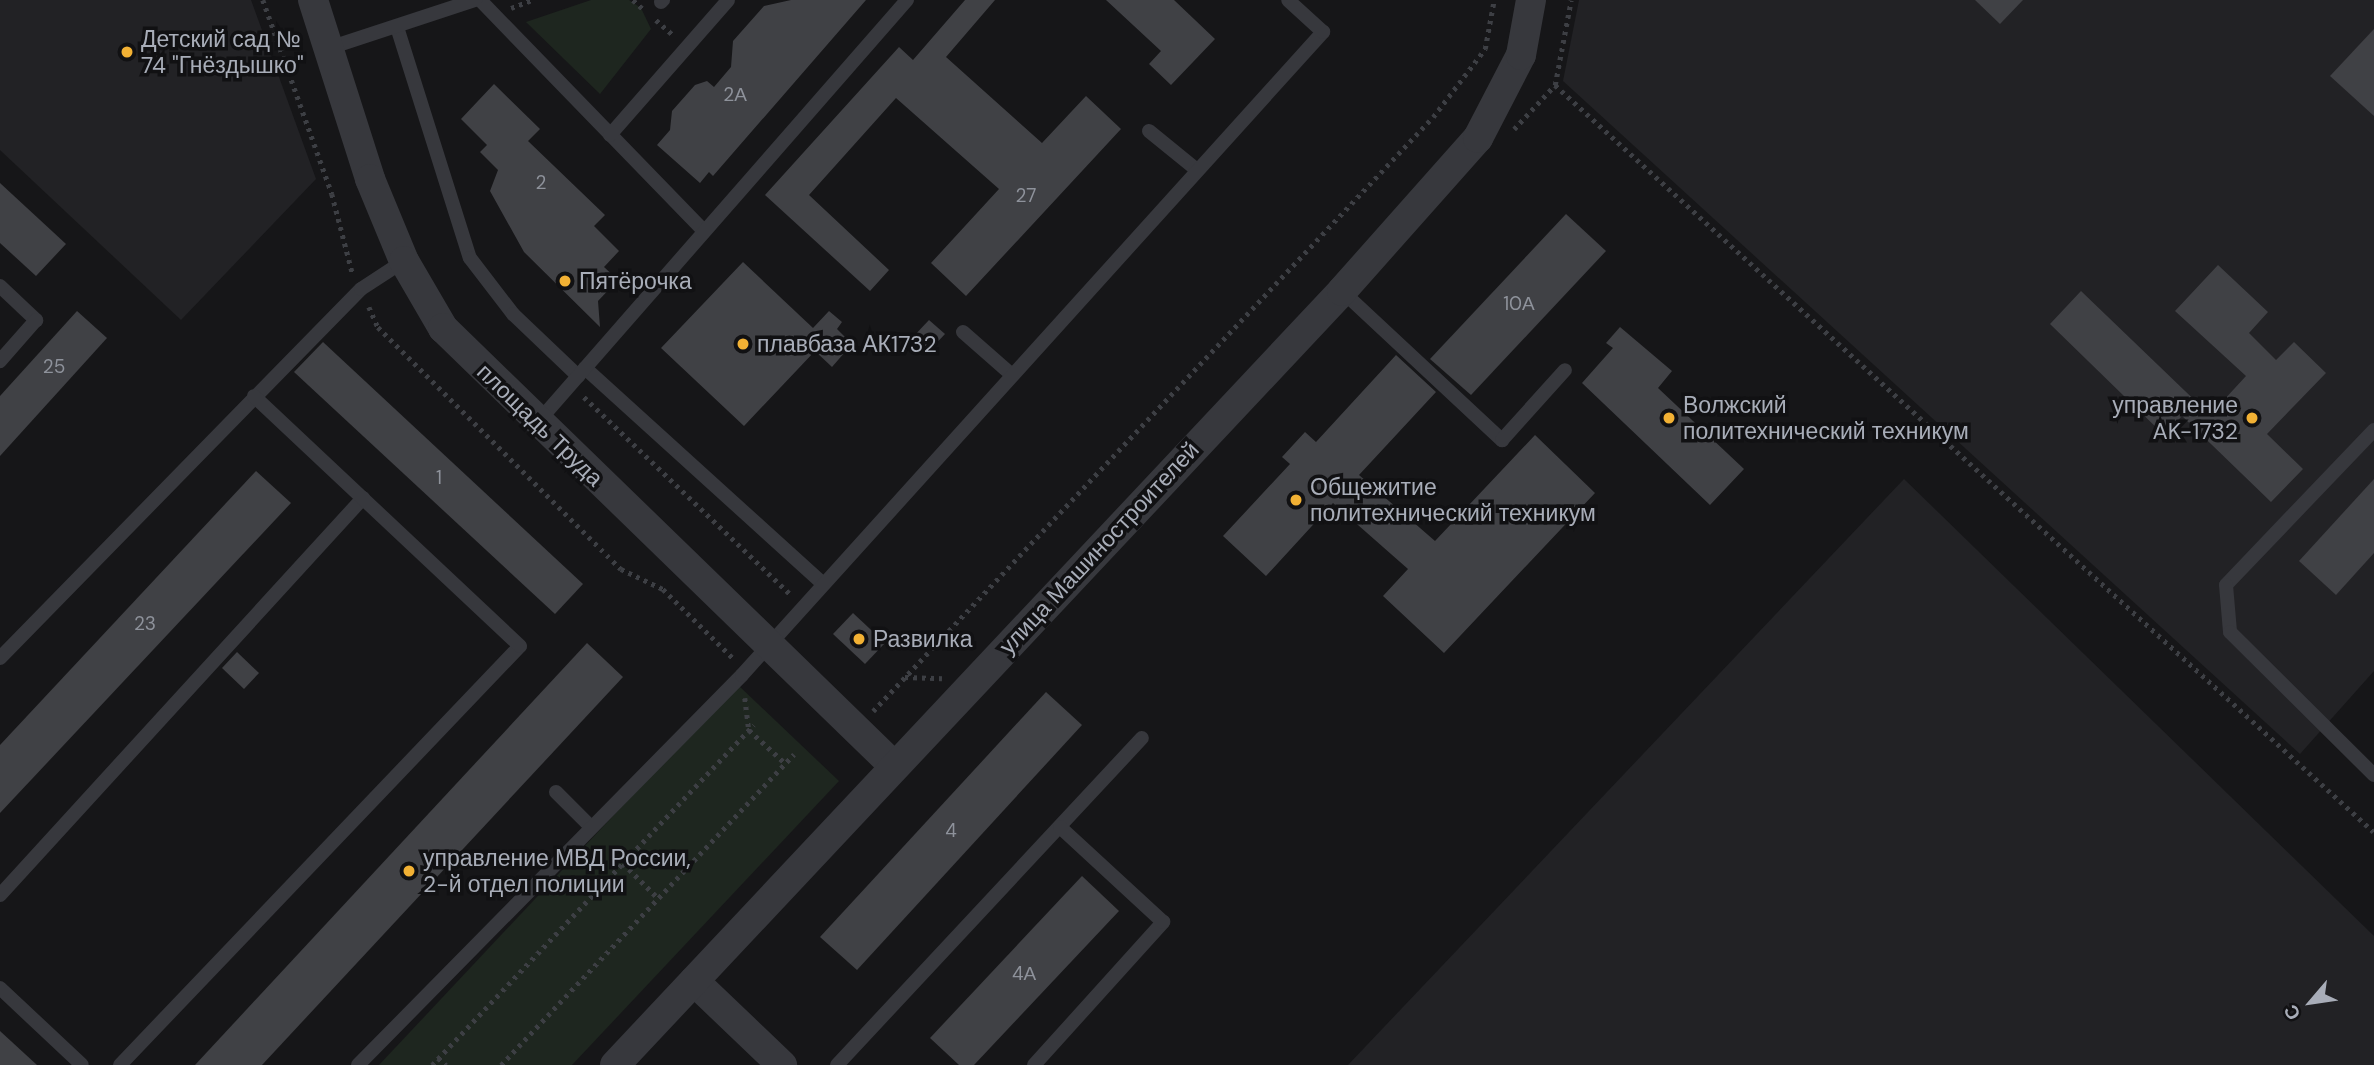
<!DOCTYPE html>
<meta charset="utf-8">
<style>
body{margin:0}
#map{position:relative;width:2374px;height:1065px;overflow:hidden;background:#161618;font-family:"DM Sans",sans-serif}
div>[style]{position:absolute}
.built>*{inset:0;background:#222225}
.green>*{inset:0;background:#1e261f}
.building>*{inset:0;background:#404145}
.path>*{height:4.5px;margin-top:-2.25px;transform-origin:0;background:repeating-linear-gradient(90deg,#3d3f44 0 3.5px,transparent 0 8.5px)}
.service>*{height:14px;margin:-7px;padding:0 7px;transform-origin:7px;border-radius:7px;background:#37383d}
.minor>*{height:30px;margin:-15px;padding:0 15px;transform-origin:15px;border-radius:15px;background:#37383d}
.dots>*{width:19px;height:19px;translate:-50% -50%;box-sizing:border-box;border:4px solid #111113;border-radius:50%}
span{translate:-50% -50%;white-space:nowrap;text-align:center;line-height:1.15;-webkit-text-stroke:7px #111113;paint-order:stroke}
.number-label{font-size:19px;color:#8e929b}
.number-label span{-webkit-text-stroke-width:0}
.poi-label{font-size:23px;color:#a8adb8}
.left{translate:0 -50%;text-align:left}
.right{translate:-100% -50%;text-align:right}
.street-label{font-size:23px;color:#a8adb8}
.north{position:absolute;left:2276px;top:967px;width:70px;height:70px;-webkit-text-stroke:5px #111113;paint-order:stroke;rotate:241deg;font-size:19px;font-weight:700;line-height:28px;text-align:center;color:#a8adb8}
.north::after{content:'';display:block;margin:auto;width:24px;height:32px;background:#a8adb8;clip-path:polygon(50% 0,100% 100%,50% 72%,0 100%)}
</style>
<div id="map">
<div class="built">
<div style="clip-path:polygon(0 0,251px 0,316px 179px,181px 320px,0 150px)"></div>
<div style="clip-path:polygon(1579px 0,2374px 0,2374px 671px,2300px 754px,1563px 81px)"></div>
<div style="clip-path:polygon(1904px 479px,2374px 936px,2374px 1065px,1348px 1065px)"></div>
</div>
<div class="green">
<div style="clip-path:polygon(591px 0,629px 0,641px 8px,651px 29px,600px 94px,526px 22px)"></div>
<div style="clip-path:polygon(737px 684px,839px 781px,572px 1065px,379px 1065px)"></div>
</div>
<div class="building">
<div style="clip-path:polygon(791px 0,866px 0,713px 176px,709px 172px,700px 183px,657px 145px,670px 130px,672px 111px,695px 85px,707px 81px,714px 87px,731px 67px,733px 41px,764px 6px)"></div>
<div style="clip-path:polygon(965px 0,995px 0,946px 57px,1042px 143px,1086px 96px,1121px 129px,966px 296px,931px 263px,999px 189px,896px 98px,809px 195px,889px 270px,870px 291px,765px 195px,899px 47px,913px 60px)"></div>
<div style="clip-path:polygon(1106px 0,1174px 0,1215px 39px,1171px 85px,1149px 64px,1161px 51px)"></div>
<div style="clip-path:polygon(1975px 0,2023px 0,2000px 24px)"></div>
<div style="clip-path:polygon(2374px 29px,2374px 116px,2330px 76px)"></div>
<div style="clip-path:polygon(494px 84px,540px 129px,528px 141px,605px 215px,594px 226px,619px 251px,604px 267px,618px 280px,598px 301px,600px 327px,524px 252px,490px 191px,498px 170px,480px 152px,487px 145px,461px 119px)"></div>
<div style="clip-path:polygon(0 183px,66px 244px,36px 276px,0 243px)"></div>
<div style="clip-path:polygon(1566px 214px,1606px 251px,1471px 395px,1430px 359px)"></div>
<div style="clip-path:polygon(743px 262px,813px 328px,829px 311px,842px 322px,837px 329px,852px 344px,832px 367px,815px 351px,744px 426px,661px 348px)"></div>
<div style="clip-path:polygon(2218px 265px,2268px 312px,2249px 333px,2276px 360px,2294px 342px,2326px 373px,2267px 434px,2303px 469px,2271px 502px,2182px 416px,2164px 435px,2050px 324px,2081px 291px,2210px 415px,2246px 376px,2175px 311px)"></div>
<div style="clip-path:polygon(77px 311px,107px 338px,0 456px,0 396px)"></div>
<div style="clip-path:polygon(929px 320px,945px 334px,928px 352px,912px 338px)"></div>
<div style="clip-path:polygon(1620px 327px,1672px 371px,1658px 388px,1744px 469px,1710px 505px,1582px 383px,1613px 348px,1606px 343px)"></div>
<div style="clip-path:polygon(323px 342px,583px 584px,555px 614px,294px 372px)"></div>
<div style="clip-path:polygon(1396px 355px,1436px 392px,1359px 475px,1435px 541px,1535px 435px,1595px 493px,1444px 653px,1383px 596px,1408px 569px,1333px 503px,1266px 576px,1223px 536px,1290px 464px,1282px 457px,1305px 432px,1316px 442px)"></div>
<div style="clip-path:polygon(256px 471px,291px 503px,0 813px,0 745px)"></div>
<div style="clip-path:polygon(2374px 479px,2374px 553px,2336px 595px,2299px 561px)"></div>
<div style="clip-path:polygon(853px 613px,885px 643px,865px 664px,833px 634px)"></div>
<div style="clip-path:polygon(587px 643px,623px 677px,262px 1065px,195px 1065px)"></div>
<div style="clip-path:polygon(237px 652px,259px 673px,244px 689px,222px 668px)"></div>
<div style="clip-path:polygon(1046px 692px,1082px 725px,857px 970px,820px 937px)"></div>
<div style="clip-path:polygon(1082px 876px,1119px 911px,974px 1065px,959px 1065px,930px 1038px)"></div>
<div style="clip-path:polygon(0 1031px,37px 1065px,0 1065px)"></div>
</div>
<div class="path">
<div style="left:263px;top:0;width:206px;rotate:70.4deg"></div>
<div style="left:332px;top:194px;width:84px;rotate:75.5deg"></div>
<div style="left:633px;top:0;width:15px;rotate:42deg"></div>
<div style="left:511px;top:8px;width:22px;rotate:-21deg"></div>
<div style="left:656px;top:20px;width:23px;rotate:41deg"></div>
<div style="left:1555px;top:85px;width:1108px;rotate:42.37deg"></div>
<div style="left:1514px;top:129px;width:60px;rotate:-47deg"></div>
<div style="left:1555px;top:85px;width:86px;rotate:-79.3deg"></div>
<div style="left:369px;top:307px;width:22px;rotate:66deg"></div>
<div style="left:378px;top:327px;width:343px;rotate:44.9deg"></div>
<div style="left:621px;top:569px;width:47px;rotate:25.5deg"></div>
<div style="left:663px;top:589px;width:98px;rotate:44.6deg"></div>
<div style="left:584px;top:397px;width:285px;rotate:43.7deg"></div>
<div style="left:905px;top:677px;width:37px;rotate:2deg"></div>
<div style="left:745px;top:698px;width:32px;rotate:83deg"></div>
<div style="left:749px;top:730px;width:49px;rotate:42.5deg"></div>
<div style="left:873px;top:711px;width:816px;rotate:-46.69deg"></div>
<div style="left:1433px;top:117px;width:86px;rotate:-52.6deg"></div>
<div style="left:1485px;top:49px;width:50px;rotate:-79.6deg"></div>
<div style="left:623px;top:863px;width:48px;rotate:45deg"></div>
<div style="left:438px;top:1058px;width:11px;rotate:41deg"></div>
<div style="left:432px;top:1065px;width:468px;rotate:-46.6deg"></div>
<div style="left:501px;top:1065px;width:427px;rotate:-46.7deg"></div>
</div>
<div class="service">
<div style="left:480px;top:0;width:322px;rotate:45.9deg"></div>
<div style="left:661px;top:2px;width:3px;rotate:-45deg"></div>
<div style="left:397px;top:27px;width:242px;rotate:72.5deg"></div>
<div style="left:470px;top:258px;width:71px;rotate:52.5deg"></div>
<div style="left:513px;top:314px;width:90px;rotate:43.6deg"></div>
<div style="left:329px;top:48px;width:154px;rotate:-18.2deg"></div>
<div style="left:1149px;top:131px;width:62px;rotate:39.1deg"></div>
<div style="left:610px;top:135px;width:179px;rotate:-48.8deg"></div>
<div style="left:0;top:286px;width:50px;rotate:43.4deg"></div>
<div style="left:36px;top:320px;width:55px;rotate:131.3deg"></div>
<div style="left:1342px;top:291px;width:219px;rotate:43deg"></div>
<div style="left:1502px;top:440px;width:94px;rotate:-48deg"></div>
<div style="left:963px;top:332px;width:64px;rotate:41.2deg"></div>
<div style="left:585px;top:368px;width:319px;rotate:42.2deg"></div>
<div style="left:537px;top:423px;width:562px;rotate:-48.82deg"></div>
<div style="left:2374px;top:430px;width:214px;rotate:133.7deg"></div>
<div style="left:2226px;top:585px;width:47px;rotate:85.1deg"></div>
<div style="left:2230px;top:632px;width:203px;rotate:44.8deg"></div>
<div style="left:0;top:658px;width:516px;rotate:-45.63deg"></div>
<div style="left:361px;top:289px;width:51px;rotate:-33.1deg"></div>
<div style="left:556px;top:792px;width:49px;rotate:45deg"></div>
<div style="left:0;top:895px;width:538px;rotate:-47.56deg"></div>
<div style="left:0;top:988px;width:112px;rotate:43.2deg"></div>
<div style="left:120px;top:1065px;width:579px;rotate:-46.33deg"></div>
<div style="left:520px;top:646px;width:365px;rotate:-136.8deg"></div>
<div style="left:358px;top:1065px;width:547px;rotate:-45.44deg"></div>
<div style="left:742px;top:675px;width:867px;rotate:-47.9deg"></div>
<div style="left:1323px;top:32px;width:47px;rotate:-137.6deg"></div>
<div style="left:837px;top:1065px;width:447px;rotate:-47deg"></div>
<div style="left:1034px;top:1065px;width:193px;rotate:-47.9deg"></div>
<div style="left:1163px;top:922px;width:140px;rotate:-137.3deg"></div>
</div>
<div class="minor">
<div style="left:313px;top:0;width:188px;rotate:72.3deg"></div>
<div style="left:370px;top:179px;width:89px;rotate:67.5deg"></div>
<div style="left:404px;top:261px;width:78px;rotate:59.8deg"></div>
<div style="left:443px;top:328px;width:629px;rotate:44.16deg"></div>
<div style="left:694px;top:981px;width:122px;rotate:43.7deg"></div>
<div style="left:615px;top:1065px;width:1062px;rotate:-46.79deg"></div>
<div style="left:1342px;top:291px;width:205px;rotate:-48.4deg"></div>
<div style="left:1478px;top:138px;width:93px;rotate:-62.6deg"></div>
<div style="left:1521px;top:55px;width:56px;rotate:-79.7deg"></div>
</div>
<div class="dots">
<div style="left:127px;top:52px;background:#f2b134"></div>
<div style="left:565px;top:281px;background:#f2b134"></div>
<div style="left:743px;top:344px;background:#f2b134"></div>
<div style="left:1669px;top:418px;background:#f2b134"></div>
<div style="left:2252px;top:418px;background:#f2b134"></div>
<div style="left:1296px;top:500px;background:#f2b134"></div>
<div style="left:859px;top:639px;background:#f2b134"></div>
<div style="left:409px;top:871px;background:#f2b134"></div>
</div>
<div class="number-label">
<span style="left:735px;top:95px">2А</span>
<span style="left:541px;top:183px">2</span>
<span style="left:1026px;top:196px">27</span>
<span style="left:1519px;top:304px">10А</span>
<span style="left:54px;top:367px">25</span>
<span style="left:439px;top:478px">1</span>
<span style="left:145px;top:624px">23</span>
<span style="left:951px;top:831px">4</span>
<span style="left:1024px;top:974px">4А</span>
</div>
<div class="poi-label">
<span class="left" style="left:141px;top:52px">Детский сад №<br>74 "Гнёздышко"</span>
<span class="left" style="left:579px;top:281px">Пятёрочка</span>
<span class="left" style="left:757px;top:344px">плавбаза АК1732</span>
<span class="left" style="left:1683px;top:418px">Волжский<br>политехнический техникум</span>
<span class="right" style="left:2238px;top:418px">управление<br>AK-1732</span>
<span class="left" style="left:1310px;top:500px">Общежитие<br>политехнический техникум</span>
<span class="left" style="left:873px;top:639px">Развилка</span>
<span class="left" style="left:423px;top:871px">управление МВД России,<br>2-й отдел полиции</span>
</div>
<div class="street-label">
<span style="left:540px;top:425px;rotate:44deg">площадь Труда</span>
<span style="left:1099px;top:548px;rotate:-47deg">улица Машиностроителей</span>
</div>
<div class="north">С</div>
</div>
